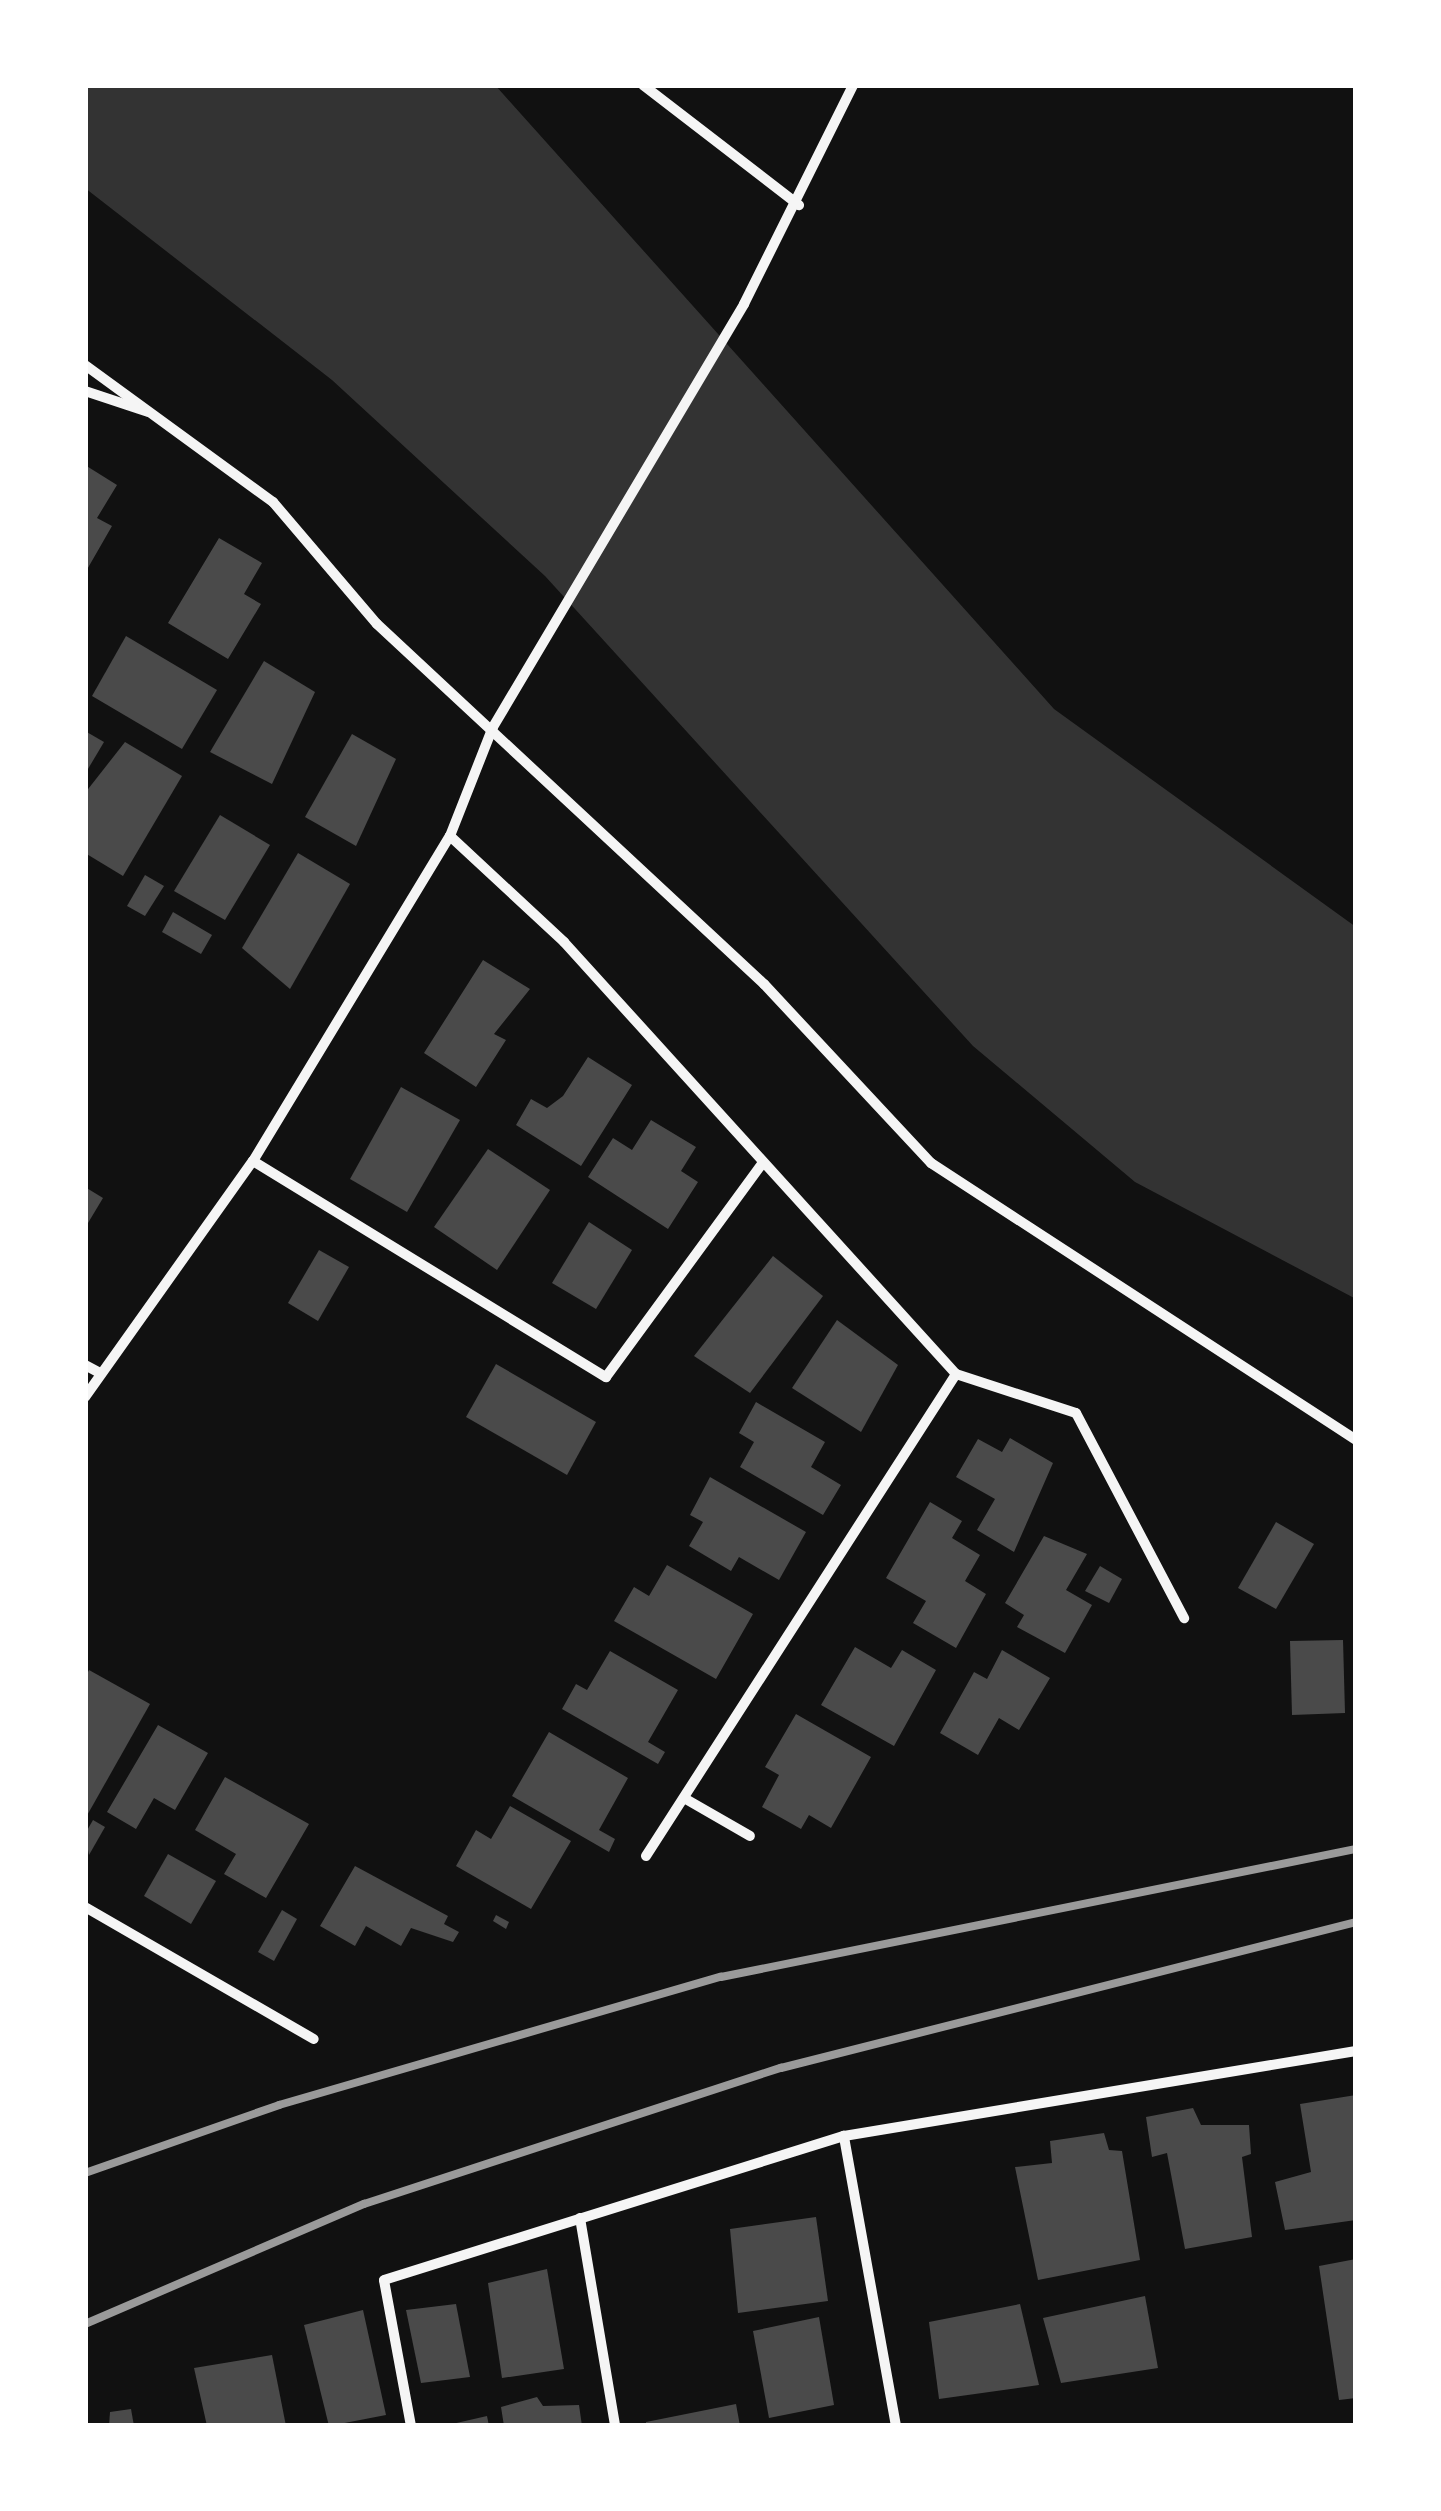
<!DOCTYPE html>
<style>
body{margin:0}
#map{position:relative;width:1441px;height:2511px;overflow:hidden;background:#111;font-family:"PT Sans",sans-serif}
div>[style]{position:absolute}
.water>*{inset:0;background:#333}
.building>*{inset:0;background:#4a4a4a}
.minor>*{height:10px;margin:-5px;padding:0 5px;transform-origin:5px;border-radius:5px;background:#f5f5f5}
.rail>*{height:8px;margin:-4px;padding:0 4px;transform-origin:4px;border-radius:4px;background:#9a9a9a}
span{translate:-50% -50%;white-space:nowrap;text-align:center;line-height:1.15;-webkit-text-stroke:10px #fff;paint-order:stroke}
.frame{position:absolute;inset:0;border:88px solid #fff;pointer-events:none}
</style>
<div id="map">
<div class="water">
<div style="clip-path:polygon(85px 85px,495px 85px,1054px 709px,1356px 927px,1356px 1299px,1135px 1182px,973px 1046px,545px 576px,332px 380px,85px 188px)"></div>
</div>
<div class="building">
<div style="clip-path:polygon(85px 465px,117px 485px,97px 518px,112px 526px,85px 573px)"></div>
<div style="clip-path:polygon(219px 538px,262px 563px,244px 594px,261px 604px,228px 659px,168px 623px)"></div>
<div style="clip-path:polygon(126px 636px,217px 690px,182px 749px,92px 696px)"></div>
<div style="clip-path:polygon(264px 661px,315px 692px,272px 784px,210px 752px)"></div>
<div style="clip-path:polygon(85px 731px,104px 742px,85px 774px)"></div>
<div style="clip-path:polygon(352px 734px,396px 759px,356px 846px,305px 817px)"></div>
<div style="clip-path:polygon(125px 742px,182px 776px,123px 876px,85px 853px,85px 793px)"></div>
<div style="clip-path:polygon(220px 815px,270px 845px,225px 920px,174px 891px)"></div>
<div style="clip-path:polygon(298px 853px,350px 884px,290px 989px,242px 948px)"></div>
<div style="clip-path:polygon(145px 875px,164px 886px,145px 916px,127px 906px)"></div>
<div style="clip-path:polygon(173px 912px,212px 935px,201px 954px,162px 932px)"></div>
<div style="clip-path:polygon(483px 960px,530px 989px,494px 1034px,506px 1040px,476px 1087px,424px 1053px)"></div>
<div style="clip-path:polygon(588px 1057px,632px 1085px,581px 1166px,516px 1125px,531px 1099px,547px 1108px,563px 1096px)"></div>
<div style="clip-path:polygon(401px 1087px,460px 1120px,407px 1212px,350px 1179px)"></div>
<div style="clip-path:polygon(651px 1120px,696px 1147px,681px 1171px,698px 1182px,668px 1229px,588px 1177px,613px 1138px,632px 1150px)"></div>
<div style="clip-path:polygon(488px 1149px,550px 1190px,497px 1270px,434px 1227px)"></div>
<div style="clip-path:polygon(85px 1187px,103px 1198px,85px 1228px)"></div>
<div style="clip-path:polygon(589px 1222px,632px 1250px,596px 1309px,552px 1283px)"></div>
<div style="clip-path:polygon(319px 1250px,349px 1267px,318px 1321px,288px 1303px)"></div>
<div style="clip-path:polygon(773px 1256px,823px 1296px,750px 1393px,694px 1356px)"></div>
<div style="clip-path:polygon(837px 1320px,898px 1365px,861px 1432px,792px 1388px)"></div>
<div style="clip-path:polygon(496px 1364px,596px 1422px,567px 1475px,466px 1417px)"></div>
<div style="clip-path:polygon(756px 1402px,825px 1442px,811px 1467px,841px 1485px,823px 1515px,740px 1467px,754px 1442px,739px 1433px)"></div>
<div style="clip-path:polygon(1010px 1438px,1053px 1463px,1014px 1552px,977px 1530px,995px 1499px,956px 1477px,978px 1439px,1002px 1452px)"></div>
<div style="clip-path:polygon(710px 1477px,806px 1532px,779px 1580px,739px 1557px,731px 1571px,689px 1546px,703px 1522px,690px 1515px)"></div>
<div style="clip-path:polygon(930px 1502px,962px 1521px,952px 1538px,980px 1555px,965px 1581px,986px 1594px,956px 1648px,913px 1623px,926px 1601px,886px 1578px)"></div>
<div style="clip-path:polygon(1276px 1522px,1314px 1544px,1276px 1609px,1238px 1588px)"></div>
<div style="clip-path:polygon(1044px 1536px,1087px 1554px,1066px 1590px,1092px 1605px,1065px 1653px,1017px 1627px,1024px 1615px,1005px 1603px)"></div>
<div style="clip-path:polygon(667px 1565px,753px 1614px,716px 1679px,614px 1621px,634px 1587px,649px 1596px)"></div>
<div style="clip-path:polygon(1100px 1566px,1122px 1579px,1109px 1603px,1085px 1591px)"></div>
<div style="clip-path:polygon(1343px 1640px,1345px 1713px,1292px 1715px,1290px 1641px)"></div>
<div style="clip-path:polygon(855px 1647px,891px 1668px,902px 1650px,936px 1670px,894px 1746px,821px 1705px)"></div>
<div style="clip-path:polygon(1002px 1650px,1050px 1678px,1019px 1730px,999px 1718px,978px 1755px,940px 1733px,974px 1672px,987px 1679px)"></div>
<div style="clip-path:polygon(610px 1651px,678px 1690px,648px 1742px,665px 1752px,658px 1764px,562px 1709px,576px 1684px,587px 1690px)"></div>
<div style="clip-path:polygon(89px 1670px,150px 1704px,85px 1819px,85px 1678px)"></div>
<div style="clip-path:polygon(796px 1714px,871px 1757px,831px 1828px,809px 1815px,801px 1829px,762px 1807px,779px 1775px,765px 1767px)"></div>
<div style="clip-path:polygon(158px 1725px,208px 1753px,175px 1810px,154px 1798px,136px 1829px,107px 1812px)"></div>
<div style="clip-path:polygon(549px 1732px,628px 1778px,599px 1830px,615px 1839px,609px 1852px,512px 1796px)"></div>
<div style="clip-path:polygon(225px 1777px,309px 1824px,266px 1898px,224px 1874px,236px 1854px,195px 1830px)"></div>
<div style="clip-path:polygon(510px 1806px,571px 1841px,531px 1909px,456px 1866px,476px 1830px,491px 1839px)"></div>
<div style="clip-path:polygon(93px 1820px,105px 1827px,89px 1855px,85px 1834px)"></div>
<div style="clip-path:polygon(168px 1854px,216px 1881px,191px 1924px,144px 1896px)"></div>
<div style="clip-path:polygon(355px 1866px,448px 1916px,444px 1924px,459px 1932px,453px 1942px,411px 1928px,401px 1946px,366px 1926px,355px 1946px,320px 1926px)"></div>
<div style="clip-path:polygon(282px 1910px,297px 1919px,274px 1961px,258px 1952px)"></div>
<div style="clip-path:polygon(496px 1915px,509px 1922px,506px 1929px,493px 1921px)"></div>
<div style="clip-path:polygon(1356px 2095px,1356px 2220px,1285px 2230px,1275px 2182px,1311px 2172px,1300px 2104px)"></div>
<div style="clip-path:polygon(1193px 2108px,1201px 2125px,1249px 2125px,1251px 2154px,1242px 2157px,1252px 2237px,1185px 2249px,1167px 2153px,1152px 2157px,1146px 2117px)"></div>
<div style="clip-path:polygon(1104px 2133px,1109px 2150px,1122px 2151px,1140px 2260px,1038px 2280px,1015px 2167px,1052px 2163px,1050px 2141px)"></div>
<div style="clip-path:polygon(816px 2217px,828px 2301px,738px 2313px,730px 2229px)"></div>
<div style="clip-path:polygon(1356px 2259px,1356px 2398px,1339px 2400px,1319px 2266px)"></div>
<div style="clip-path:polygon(547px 2269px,564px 2369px,502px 2378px,488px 2283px)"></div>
<div style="clip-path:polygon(1145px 2296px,1158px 2368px,1061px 2383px,1043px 2318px)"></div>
<div style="clip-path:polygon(456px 2304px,470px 2377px,421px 2383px,406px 2310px)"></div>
<div style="clip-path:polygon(1020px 2304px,1039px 2385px,939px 2399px,929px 2322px)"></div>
<div style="clip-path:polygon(363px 2310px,386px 2415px,329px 2426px,304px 2325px)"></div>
<div style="clip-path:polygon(819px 2317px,834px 2405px,769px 2418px,753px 2331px)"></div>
<div style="clip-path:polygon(272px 2355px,286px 2426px,207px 2426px,194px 2368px)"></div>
<div style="clip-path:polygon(537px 2397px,543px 2406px,579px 2405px,582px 2426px,504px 2426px,501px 2407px)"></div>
<div style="clip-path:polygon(736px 2404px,740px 2426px,646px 2426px,646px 2422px)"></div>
<div style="clip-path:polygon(131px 2409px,134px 2426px,109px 2426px,110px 2412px)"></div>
<div style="clip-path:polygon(487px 2416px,489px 2426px,452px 2426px,452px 2424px)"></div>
</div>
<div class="minor">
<div style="left:643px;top:85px;width:197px;rotate:37.6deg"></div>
<div style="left:85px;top:365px;width:233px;rotate:36.1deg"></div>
<div style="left:273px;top:502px;width:160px;rotate:49.6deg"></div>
<div style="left:377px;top:624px;width:529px;rotate:42.93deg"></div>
<div style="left:764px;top:984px;width:245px;rotate:47deg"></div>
<div style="left:931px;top:1163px;width:507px;rotate:33.09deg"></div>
<div style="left:85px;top:391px;width:66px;rotate:18.4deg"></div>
<div style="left:450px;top:836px;width:156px;rotate:42.9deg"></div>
<div style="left:564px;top:942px;width:583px;rotate:47.78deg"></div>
<div style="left:956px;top:1374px;width:126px;rotate:18deg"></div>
<div style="left:1076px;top:1413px;width:232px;rotate:62.2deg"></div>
<div style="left:253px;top:1161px;width:414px;rotate:31.5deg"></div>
<div style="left:606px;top:1377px;width:264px;rotate:-53.8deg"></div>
<div style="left:85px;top:1365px;width:17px;rotate:28deg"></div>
<div style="left:85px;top:1397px;width:290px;rotate:-54.6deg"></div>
<div style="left:253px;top:1161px;width:380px;rotate:-58.8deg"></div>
<div style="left:450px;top:836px;width:117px;rotate:-68.5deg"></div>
<div style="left:493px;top:727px;width:492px;rotate:-59.3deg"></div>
<div style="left:744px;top:304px;width:245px;rotate:-63.5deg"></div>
<div style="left:684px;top:1798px;width:76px;rotate:29.9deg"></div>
<div style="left:646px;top:1856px;width:573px;rotate:-57.25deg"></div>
<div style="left:85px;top:1907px;width:264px;rotate:30deg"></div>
<div style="left:580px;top:2218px;width:211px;rotate:80.4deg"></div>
<div style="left:411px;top:2426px;width:148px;rotate:-100.5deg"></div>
<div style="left:384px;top:2280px;width:482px;rotate:-17.4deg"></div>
<div style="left:896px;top:2426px;width:295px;rotate:-100.2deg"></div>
<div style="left:844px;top:2136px;width:519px;rotate:-9.43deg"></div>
</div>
<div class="rail">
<div style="left:85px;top:2173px;width:206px;rotate:-19.3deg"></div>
<div style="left:279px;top:2105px;width:460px;rotate:-16.2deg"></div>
<div style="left:721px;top:1977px;width:648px;rotate:-11.4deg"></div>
<div style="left:85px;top:2324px;width:304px;rotate:-23.3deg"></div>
<div style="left:364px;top:2204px;width:439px;rotate:-18.1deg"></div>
<div style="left:781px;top:2068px;width:593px;rotate:-14.25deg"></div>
</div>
<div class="frame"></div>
</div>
